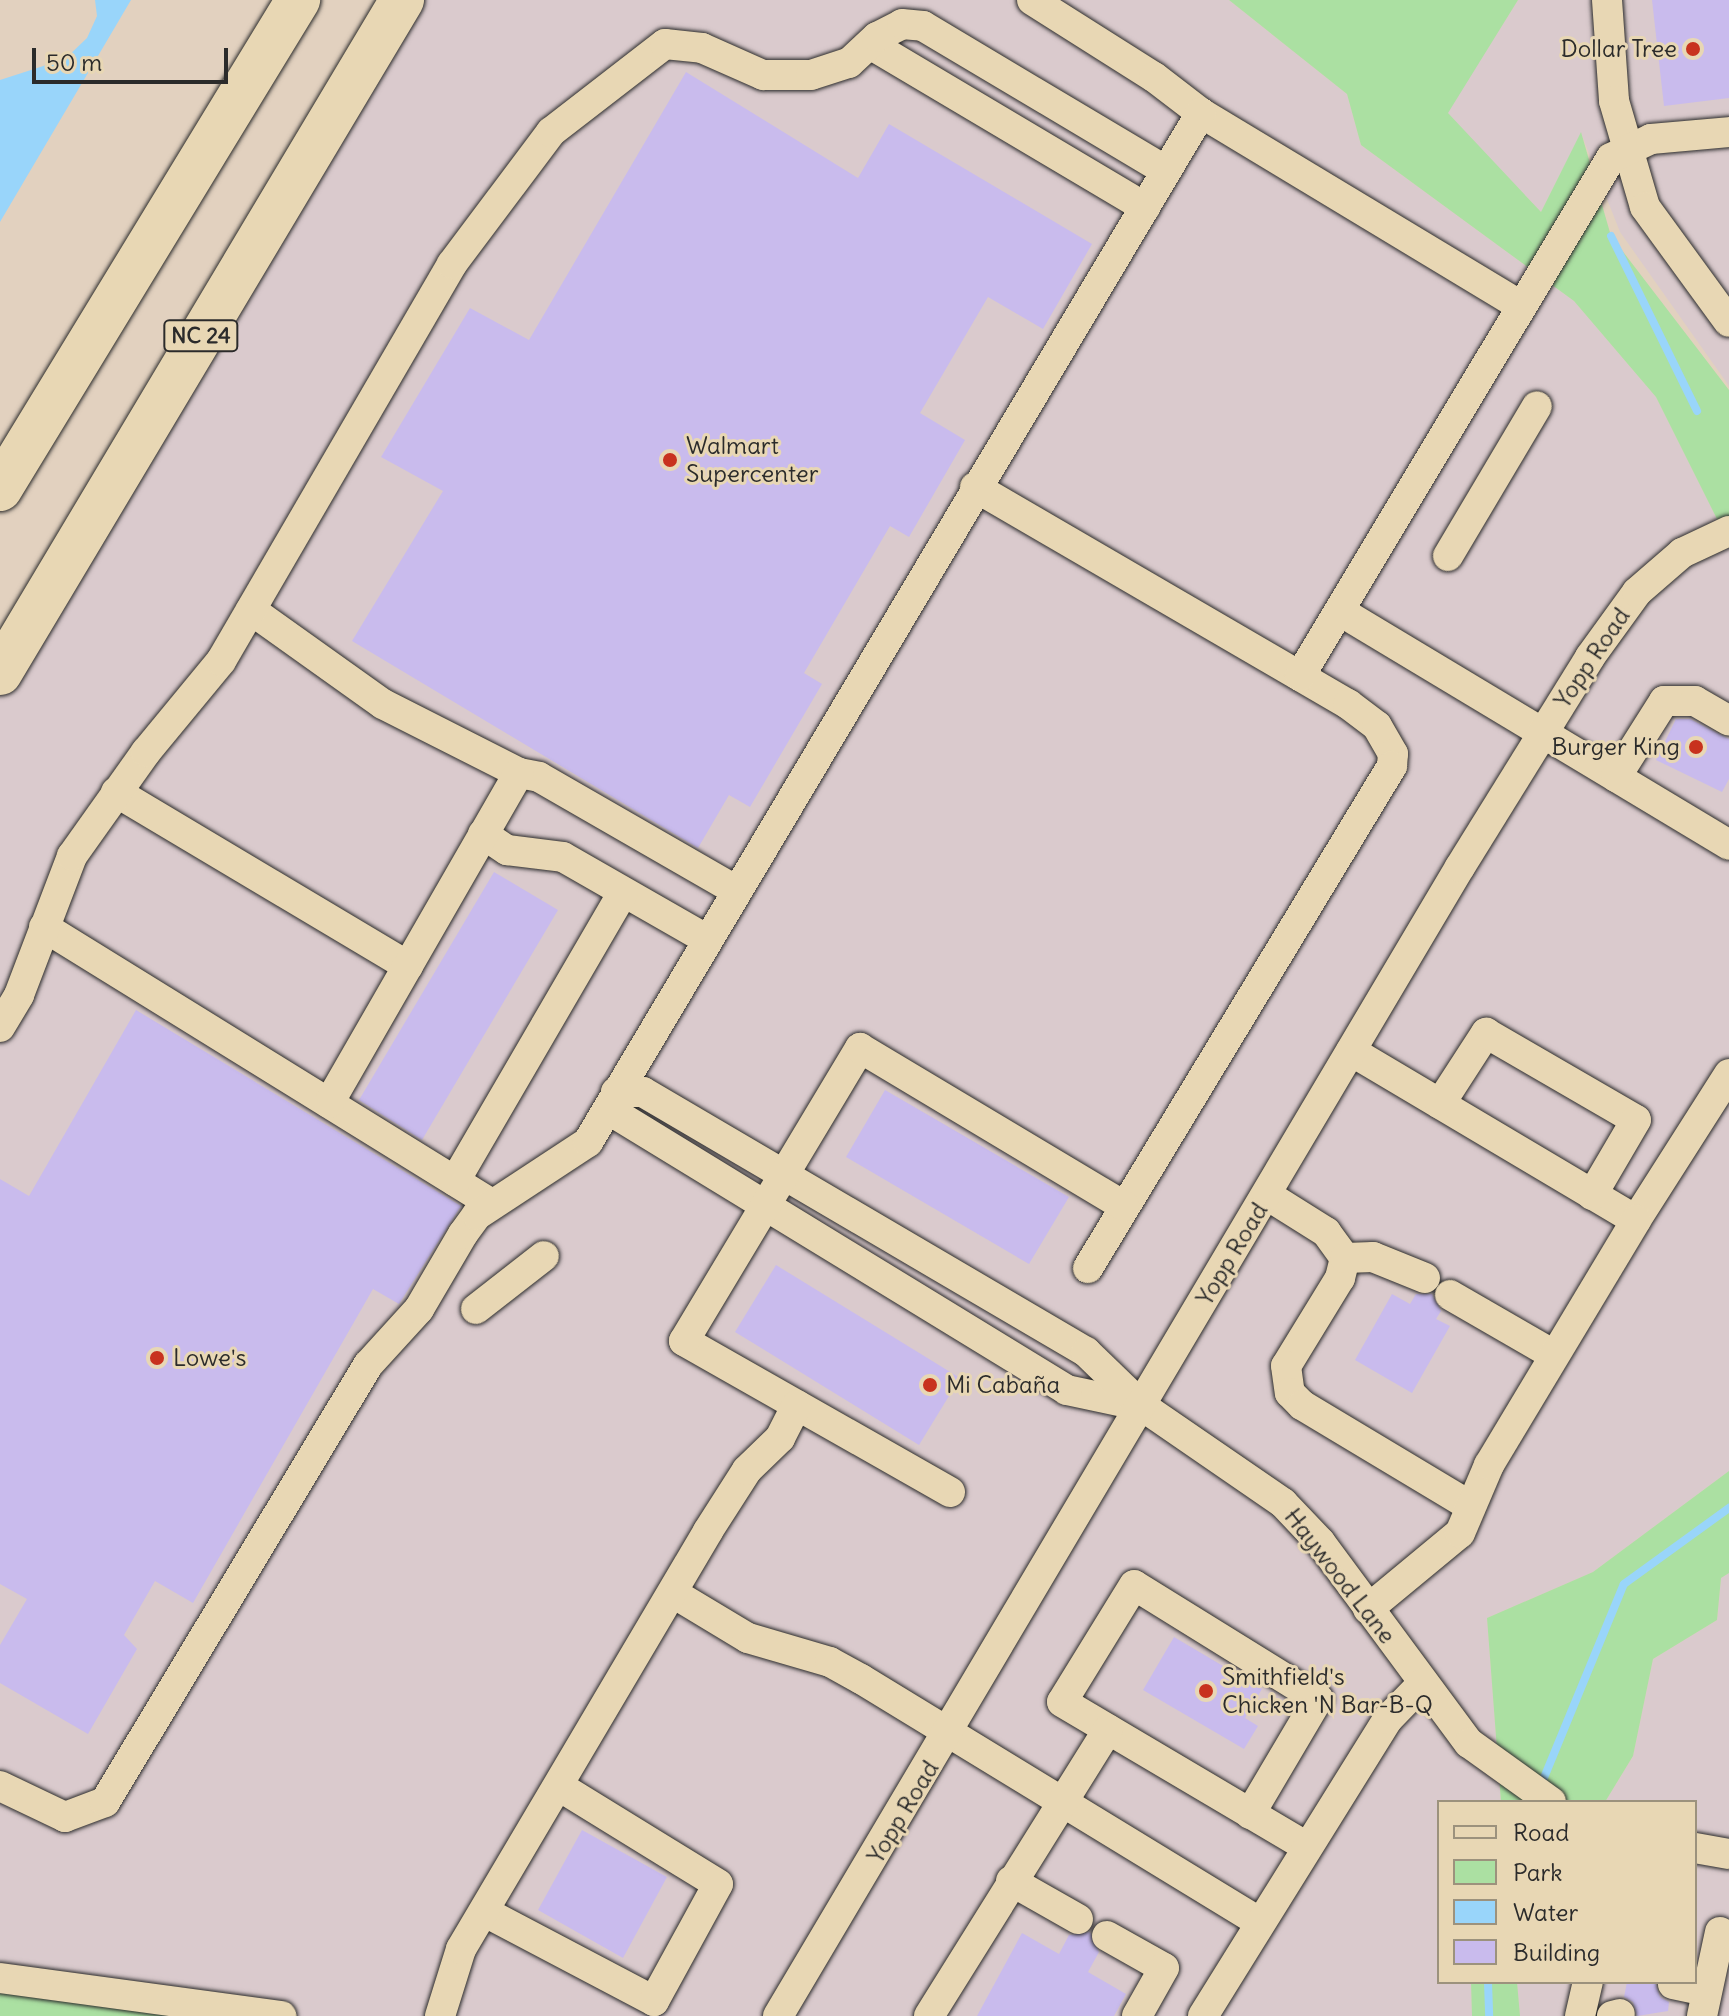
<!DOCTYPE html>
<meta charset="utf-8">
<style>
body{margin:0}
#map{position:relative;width:1729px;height:2016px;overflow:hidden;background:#e2d1bf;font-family:Delius,sans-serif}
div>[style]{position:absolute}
.built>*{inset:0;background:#dacacd}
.green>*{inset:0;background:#abe0a2}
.water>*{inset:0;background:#99d5fa}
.stream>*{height:8px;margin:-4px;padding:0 4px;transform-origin:4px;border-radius:4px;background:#99d5fa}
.building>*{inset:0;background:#c9bbed}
.roads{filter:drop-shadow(0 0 2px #2b2b2b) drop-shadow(0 0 2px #2b2b2b)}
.minor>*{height:30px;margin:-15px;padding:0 15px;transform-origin:15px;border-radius:15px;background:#e8d7b4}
.highway>*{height:44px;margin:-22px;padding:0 22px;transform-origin:22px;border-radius:22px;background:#e8d7b4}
.dots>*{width:22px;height:22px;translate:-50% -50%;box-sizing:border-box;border:4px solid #e8d7b4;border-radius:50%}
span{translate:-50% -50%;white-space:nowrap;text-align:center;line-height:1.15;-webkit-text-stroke:6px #e8d7b4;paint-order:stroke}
.shield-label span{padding:2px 6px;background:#e8d7b4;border:2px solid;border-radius:6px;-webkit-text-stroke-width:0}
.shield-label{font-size:22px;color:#2b2b2b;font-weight:700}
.poi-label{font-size:24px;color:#2b2b2b}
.right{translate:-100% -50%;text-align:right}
.left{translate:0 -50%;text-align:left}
.street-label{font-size:24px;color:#2b2b2b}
.legend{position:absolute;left:1437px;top:1800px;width:260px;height:184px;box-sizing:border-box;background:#e8d7b4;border:2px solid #9c927d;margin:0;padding:10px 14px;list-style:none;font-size:24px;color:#2b2b2b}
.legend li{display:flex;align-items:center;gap:16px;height:40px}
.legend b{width:40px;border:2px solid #9c927d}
.scale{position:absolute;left:32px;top:48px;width:196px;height:36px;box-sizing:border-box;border:4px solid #2b2b2b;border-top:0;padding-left:10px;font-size:24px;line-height:28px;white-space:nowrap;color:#2b2b2b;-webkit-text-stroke:6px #e8d7b4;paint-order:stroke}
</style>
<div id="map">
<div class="built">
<div style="clip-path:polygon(402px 0,1229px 0,1347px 94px,1361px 145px,1574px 301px,1656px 397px,1729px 543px,1729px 1471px,1593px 1572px,1487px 1618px,1501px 1802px,1439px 1802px,1439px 1982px,1471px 1982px,1472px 2016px,0 2016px,0 673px)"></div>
<div style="clip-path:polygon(1518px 0,1729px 0,1729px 386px,1620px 232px,1581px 133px,1541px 212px,1447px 113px)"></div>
<div style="clip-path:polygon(1729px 1573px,1729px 2016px,1520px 2016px,1517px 1982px,1695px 1982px,1695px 1802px,1605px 1802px,1633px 1756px,1653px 1659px,1717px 1620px,1721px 1578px)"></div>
</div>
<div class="green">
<div style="clip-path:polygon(1229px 0,1518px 0,1448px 113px,1541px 212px,1581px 132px,1611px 236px,1729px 390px,1729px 543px,1656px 397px,1574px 301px,1361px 145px,1347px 94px)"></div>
<div style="clip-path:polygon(1729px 1471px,1729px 1573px,1721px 1578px,1717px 1620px,1653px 1659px,1633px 1756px,1605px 1802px,1501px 1802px,1487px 1618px,1593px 1572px)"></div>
<div style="clip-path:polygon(0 1978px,281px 2016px,0 2016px)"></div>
<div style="clip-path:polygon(1471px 1982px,1517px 1982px,1520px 2016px,1472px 2016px)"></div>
</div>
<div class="water">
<div style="clip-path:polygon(95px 0,131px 0,0 222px,0 80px,65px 59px,87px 38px,97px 16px)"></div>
</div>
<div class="stream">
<div style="left:1611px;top:236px;width:195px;rotate:63.8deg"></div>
<div style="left:1541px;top:1785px;width:217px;rotate:-67.6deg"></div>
<div style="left:1624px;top:1584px;width:130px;rotate:-35.9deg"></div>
<div style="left:1488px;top:1982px;width:34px;rotate:88deg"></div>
</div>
<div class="building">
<div style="clip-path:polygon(1652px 0,1729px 0,1729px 98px,1664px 106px)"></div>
<div style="clip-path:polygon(686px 72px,858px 178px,889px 124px,1092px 244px,1043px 329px,988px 297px,920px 413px,965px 440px,909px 537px,890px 526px,804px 673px,822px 684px,750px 807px,729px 795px,698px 848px,352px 641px,443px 491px,381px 457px,470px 308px,529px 340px)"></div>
<div style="clip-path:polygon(1676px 719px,1690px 719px,1729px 739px,1729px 779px,1722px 792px,1656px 760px)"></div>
<div style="clip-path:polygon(494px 872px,558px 910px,422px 1140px,359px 1100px)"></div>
<div style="clip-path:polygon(136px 1010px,461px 1206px,399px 1304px,373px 1289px,193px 1603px,155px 1581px,124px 1635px,137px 1649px,88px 1734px,0 1683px,0 1645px,27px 1599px,0 1584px,0 1179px,29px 1196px)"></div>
<div style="clip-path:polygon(885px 1090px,1069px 1197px,1029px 1264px,846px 1157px)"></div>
<div style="clip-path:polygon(776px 1265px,960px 1378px,919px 1445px,735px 1332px)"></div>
<div style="clip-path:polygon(1392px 1294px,1410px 1304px,1416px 1294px,1432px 1294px,1441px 1311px,1436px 1319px,1450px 1326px,1412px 1393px,1355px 1360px)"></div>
<div style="clip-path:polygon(1174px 1637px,1262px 1689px,1245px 1718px,1258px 1726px,1244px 1749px,1143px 1690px)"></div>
<div style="clip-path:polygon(582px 1830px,667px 1877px,623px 1958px,538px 1910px)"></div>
<div style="clip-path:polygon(1090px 1932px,1099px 1952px,1088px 1972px,1126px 1994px,1114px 2016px,977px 2016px,1022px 1933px,1059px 1954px,1069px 1935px)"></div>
<div style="clip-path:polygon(1627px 1982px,1655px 1982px,1660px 1997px,1669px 2002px,1668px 2011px,1637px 2016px,1633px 2002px,1624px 1997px)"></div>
</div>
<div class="roads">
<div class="minor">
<div style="left:1032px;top:0;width:144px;rotate:32.3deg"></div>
<div style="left:1154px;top:77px;width:59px;rotate:37.5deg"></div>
<div style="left:1201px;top:113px;width:374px;rotate:31.1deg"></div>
<div style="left:1607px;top:0;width:101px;rotate:86deg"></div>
<div style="left:1614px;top:101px;width:110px;rotate:73.7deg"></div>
<div style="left:1645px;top:207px;width:142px;rotate:53.9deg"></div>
<div style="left:870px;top:44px;width:320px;rotate:30.7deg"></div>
<div style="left:975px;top:487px;width:432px;rotate:30.2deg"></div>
<div style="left:1348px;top:704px;width:36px;rotate:37deg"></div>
<div style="left:1377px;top:726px;width:32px;rotate:60deg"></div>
<div style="left:1393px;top:754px;width:12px;rotate:95deg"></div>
<div style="left:1392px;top:766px;width:587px;rotate:121.2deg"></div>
<div style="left:1448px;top:556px;width:174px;rotate:-59.3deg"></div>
<div style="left:251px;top:610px;width:162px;rotate:35.5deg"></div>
<div style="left:383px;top:704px;width:153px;rotate:26.9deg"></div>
<div style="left:519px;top:773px;width:20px;rotate:11deg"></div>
<div style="left:539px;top:777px;width:228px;rotate:29.9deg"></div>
<div style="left:1340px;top:611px;width:454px;rotate:31deg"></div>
<div style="left:1300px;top:676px;width:604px;rotate:-59.02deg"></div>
<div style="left:1611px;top:158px;width:44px;rotate:-25.4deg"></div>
<div style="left:1651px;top:139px;width:78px;rotate:-5.1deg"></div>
<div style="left:1616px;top:777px;width:90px;rotate:-57.7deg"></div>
<div style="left:1664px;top:701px;width:31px"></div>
<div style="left:1695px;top:701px;width:39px;rotate:30deg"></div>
<div style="left:116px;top:792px;width:340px;rotate:30.8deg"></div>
<div style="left:483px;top:834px;width:29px;rotate:34deg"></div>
<div style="left:507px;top:850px;width:56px;rotate:7.1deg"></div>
<div style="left:563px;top:857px;width:167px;rotate:29.8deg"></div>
<div style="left:44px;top:927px;width:527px;rotate:31.73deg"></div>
<div style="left:0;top:1027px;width:37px;rotate:-59deg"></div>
<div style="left:19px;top:995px;width:149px;rotate:-69.1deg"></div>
<div style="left:72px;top:856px;width:128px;rotate:-54.6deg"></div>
<div style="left:146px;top:752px;width:118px;rotate:-50.5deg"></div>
<div style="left:221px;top:661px;width:459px;rotate:-59.8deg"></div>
<div style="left:452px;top:264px;width:165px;rotate:-53.1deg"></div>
<div style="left:551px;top:132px;width:144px;rotate:-37.7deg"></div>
<div style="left:665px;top:44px;width:37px;rotate:6deg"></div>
<div style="left:702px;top:48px;width:67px;rotate:23.9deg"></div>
<div style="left:763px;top:75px;width:48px"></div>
<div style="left:811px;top:75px;width:40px;rotate:-18deg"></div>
<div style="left:849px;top:63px;width:38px;rotate:-43deg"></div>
<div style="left:877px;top:37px;width:28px;rotate:-27deg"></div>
<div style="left:902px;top:24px;width:21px;rotate:5deg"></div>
<div style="left:923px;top:26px;width:283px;rotate:30.8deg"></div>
<div style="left:1351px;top:1051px;width:331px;rotate:30.7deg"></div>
<div style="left:1636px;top:1220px;width:173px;rotate:-57.5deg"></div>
<div style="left:329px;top:1103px;width:381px;rotate:-60.1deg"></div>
<div style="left:1440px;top:1104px;width:85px;rotate:-57.1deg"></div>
<div style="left:1486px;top:1033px;width:173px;rotate:30.1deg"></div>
<div style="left:1636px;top:1120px;width:87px;rotate:120.4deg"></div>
<div style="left:455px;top:1181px;width:334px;rotate:-59.8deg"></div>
<div style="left:1267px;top:1195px;width:70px;rotate:32.1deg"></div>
<div style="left:1326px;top:1232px;width:32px;rotate:54deg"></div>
<div style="left:1345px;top:1258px;width:21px;rotate:104deg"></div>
<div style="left:1340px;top:1278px;width:103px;rotate:121.5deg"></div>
<div style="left:1286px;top:1366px;width:27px;rotate:82deg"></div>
<div style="left:1290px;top:1393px;width:17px;rotate:45deg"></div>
<div style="left:1302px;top:1405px;width:196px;rotate:31deg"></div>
<div style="left:1345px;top:1258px;width:28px;rotate:-2deg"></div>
<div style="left:1373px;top:1257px;width:56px;rotate:22deg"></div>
<div style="left:1450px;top:1295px;width:120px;rotate:30deg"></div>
<div style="left:476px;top:1309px;width:86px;rotate:-37.9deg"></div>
<div style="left:1142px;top:1406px;width:77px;rotate:-168deg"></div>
<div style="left:1067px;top:1390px;width:525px;rotate:-148.55deg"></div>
<div style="left:619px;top:1116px;width:24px;rotate:-97deg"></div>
<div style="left:616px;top:1092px;width:27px"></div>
<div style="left:643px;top:1092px;width:514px;rotate:30.41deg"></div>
<div style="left:1086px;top:1352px;width:78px;rotate:44deg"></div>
<div style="left:1142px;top:1406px;width:171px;rotate:34.5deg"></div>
<div style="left:1283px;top:1503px;width:54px;rotate:46.5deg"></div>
<div style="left:1320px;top:1542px;width:250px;rotate:53.5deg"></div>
<div style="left:1469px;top:1743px;width:101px;rotate:35.7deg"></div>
<div style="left:950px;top:1492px;width:306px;rotate:-150.4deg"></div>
<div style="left:684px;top:1341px;width:342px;rotate:-59deg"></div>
<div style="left:860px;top:1048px;width:308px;rotate:30.9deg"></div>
<div style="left:673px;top:1593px;width:87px;rotate:31deg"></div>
<div style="left:748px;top:1638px;width:85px;rotate:16.3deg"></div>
<div style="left:830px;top:1662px;width:35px;rotate:29deg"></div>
<div style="left:861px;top:1679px;width:466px;rotate:31.4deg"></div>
<div style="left:1368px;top:1609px;width:119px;rotate:-39.6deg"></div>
<div style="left:1460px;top:1533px;width:74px;rotate:-66.9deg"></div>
<div style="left:1489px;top:1465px;width:286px;rotate:-59deg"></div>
<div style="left:0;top:1786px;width:72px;rotate:25.5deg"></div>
<div style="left:65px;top:1817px;width:43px;rotate:-20.6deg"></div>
<div style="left:105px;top:1802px;width:510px;rotate:-58.96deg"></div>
<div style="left:368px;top:1365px;width:76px;rotate:-47.7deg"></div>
<div style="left:419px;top:1309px;width:87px;rotate:-59.6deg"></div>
<div style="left:463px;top:1234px;width:24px;rotate:-54deg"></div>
<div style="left:477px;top:1215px;width:133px;rotate:-33.3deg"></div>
<div style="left:588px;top:1142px;width:1198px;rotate:-59.22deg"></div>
<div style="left:1250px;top:1814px;width:134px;rotate:-59.4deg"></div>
<div style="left:1318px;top:1699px;width:216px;rotate:-148.2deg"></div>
<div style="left:1134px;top:1585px;width:137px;rotate:121.6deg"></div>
<div style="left:1062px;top:1702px;width:285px;rotate:30.6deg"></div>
<div style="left:1695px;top:1848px;width:35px;rotate:10deg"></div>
<div style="left:1011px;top:1881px;width:77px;rotate:29.6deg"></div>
<div style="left:485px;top:1912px;width:191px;rotate:27.8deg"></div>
<div style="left:654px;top:2001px;width:133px;rotate:-61.3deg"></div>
<div style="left:718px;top:1884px;width:187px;rotate:-148.4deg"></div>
<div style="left:1107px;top:1936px;width:65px;rotate:29.3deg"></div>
<div style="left:1164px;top:1968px;width:55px;rotate:119.4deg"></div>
<div style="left:0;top:1978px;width:284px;rotate:7.7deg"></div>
<div style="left:1673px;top:1984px;width:34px;rotate:12deg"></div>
<div style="left:440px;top:2016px;width:70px;rotate:-72.6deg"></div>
<div style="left:461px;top:1949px;width:486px;rotate:-59.4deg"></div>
<div style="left:708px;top:1531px;width:72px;rotate:-57.4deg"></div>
<div style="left:747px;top:1470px;width:46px;rotate:-44.1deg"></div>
<div style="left:780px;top:1438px;width:37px;rotate:-63deg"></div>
<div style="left:778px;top:2016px;width:1336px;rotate:-59.31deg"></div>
<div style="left:1460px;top:867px;width:247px;rotate:-58.2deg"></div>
<div style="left:1590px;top:657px;width:80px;rotate:-54.1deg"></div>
<div style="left:1637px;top:592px;width:60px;rotate:-40.9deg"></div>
<div style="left:1682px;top:553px;width:52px;rotate:-25.1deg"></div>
<div style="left:929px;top:2016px;width:338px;rotate:-58deg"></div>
<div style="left:1203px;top:2016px;width:350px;rotate:-58.1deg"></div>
<div style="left:1388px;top:1719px;width:50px;rotate:-45.8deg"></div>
<div style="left:1580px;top:2016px;width:35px;rotate:-77deg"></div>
<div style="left:1612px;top:2016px;width:8px;rotate:-14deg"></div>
<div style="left:1702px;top:2016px;width:86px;rotate:-77.9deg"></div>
</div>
<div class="highway">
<div style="left:0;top:489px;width:573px;rotate:-58.64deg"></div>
<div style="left:0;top:673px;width:784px;rotate:-59.15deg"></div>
</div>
</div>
<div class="dots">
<div style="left:1693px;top:49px;background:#c8321e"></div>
<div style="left:670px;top:460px;background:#c8321e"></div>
<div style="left:1696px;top:747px;background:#c8321e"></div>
<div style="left:157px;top:1358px;background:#c8321e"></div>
<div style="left:930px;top:1385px;background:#c8321e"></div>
<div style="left:1206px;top:1691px;background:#c8321e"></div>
</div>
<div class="shield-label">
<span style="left:201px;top:336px">NC 24</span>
</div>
<div class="poi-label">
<span class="right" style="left:1677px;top:49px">Dollar Tree</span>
<span class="left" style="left:686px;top:460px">Walmart<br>Supercenter</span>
<span class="right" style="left:1680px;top:747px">Burger King</span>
<span class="left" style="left:173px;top:1358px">Lowe's</span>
<span class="left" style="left:946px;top:1385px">Mi Cabaña</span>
<span class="left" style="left:1222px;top:1691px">Smithfield's<br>Chicken 'N Bar-B-Q</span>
</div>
<div class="street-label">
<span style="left:1592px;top:658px;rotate:-56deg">Yopp Road</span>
<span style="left:1232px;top:1254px;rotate:-59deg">Yopp Road</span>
<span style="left:1340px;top:1576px;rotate:52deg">Haywood Lane</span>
<span style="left:903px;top:1812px;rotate:-59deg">Yopp Road</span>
</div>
<ul class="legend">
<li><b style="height:10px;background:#e8d7b4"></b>Road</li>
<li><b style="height:22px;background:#abe0a2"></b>Park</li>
<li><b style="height:22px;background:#99d5fa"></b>Water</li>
<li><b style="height:22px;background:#c9bbed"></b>Building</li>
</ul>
<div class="scale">50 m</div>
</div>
